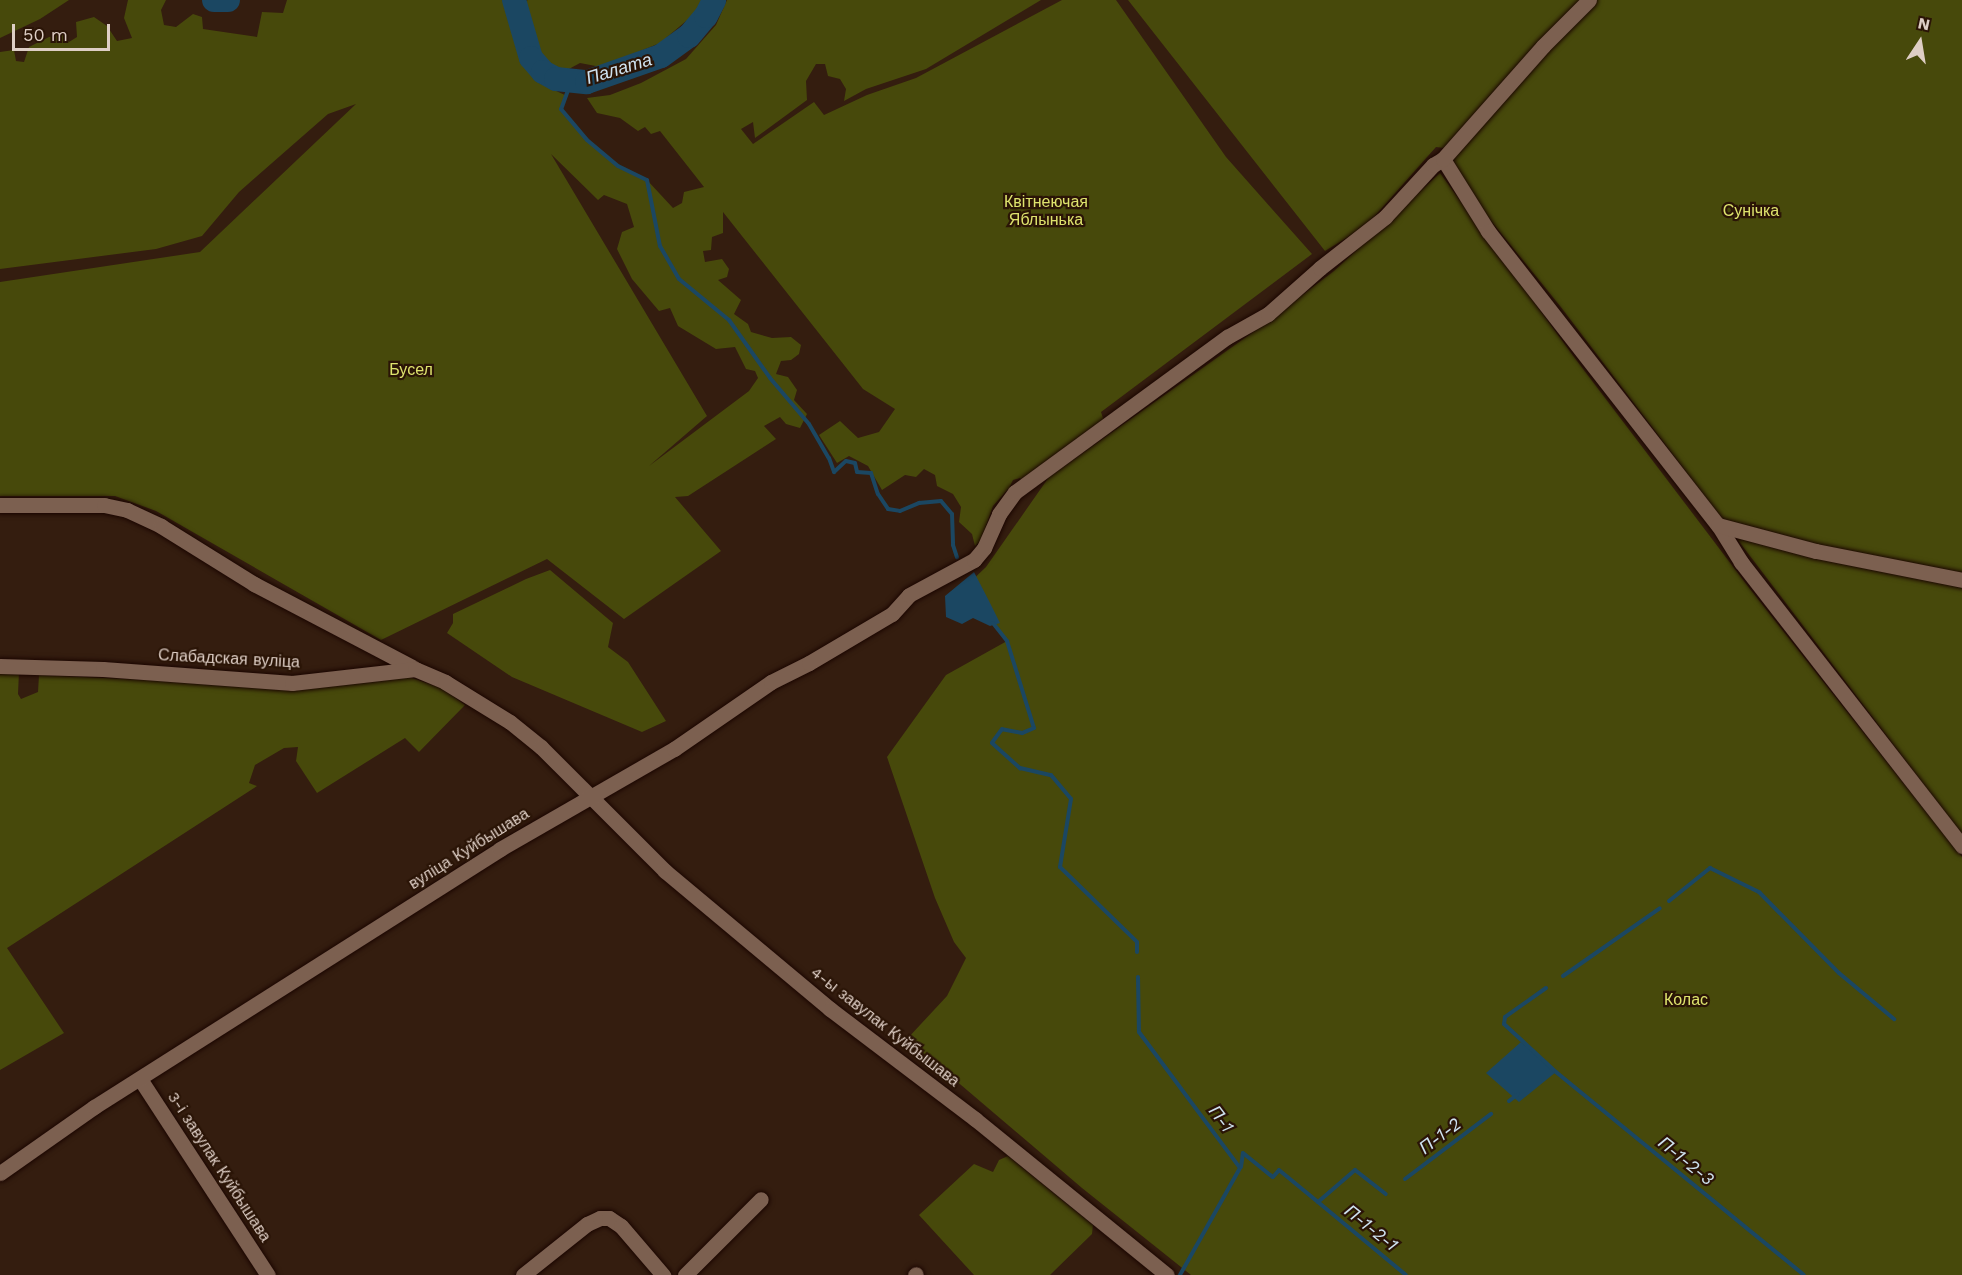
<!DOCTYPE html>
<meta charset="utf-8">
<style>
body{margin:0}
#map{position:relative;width:1962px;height:1275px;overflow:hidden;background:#341d0f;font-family:"Work Sans",sans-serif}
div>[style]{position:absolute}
.green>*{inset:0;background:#47490b}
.water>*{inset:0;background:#1b4762}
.stream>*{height:4px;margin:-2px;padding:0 2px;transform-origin:2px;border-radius:2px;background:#1b4762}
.river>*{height:24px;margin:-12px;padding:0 12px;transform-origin:12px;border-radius:12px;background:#1b4762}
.roads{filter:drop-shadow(0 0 2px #1b0600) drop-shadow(0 0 2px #1b0600)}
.minor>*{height:15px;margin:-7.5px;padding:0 7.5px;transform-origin:7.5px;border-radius:7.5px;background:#7c6050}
span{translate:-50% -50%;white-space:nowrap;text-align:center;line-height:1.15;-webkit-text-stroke:4.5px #2a1406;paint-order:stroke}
.park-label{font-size:16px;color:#dee36d}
.street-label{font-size:16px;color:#decec5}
.water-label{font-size:18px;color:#cfe2f0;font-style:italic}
.north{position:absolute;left:1890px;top:12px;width:60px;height:60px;-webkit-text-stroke:4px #2a1406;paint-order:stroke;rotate:12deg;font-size:16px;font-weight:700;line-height:24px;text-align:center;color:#decec5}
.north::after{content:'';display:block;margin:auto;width:21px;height:27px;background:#decec5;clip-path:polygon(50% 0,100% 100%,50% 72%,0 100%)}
.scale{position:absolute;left:12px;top:24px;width:98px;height:27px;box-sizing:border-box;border:3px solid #decec5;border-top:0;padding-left:8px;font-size:18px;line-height:21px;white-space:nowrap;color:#decec5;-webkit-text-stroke:4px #2a1406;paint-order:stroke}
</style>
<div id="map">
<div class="green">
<div style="clip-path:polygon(0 0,69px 0,40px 19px,0 38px)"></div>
<div style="clip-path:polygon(evenodd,128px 0,166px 0,161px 10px,164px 25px,176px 27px,193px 14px,202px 17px,203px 29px,257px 37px,262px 12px,283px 13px,287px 0,506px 0,516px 27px,522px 62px,539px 83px,567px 96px,561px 109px,587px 140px,618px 166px,647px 180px,673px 208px,682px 203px,684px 192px,704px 187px,660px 131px,651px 134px,645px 127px,638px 131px,620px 118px,597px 113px,587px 98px,610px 95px,641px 83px,686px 59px,716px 25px,727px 0,1041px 0,926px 69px,866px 89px,844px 101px,846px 89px,840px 79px,828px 76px,825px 64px,816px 64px,806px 81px,807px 100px,755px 138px,753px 122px,741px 129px,753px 144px,814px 102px,824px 115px,867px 95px,916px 78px,1062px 0,1116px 0,1226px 157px,1312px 254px,1101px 412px,1104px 421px,1023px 481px,1020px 478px,1013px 480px,1009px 488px,993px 506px,981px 540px,975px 546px,972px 534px,959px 522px,961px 507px,953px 494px,937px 486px,935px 475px,924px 469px,916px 477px,905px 475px,882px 490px,868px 466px,849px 456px,837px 463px,819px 435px,840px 421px,858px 438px,879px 432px,895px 409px,863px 389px,723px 212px,723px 233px,712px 237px,711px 250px,703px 251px,705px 262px,722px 259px,729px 269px,727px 277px,718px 280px,741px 300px,734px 314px,748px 324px,751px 332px,772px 338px,791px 337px,801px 345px,799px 354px,791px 360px,781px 361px,776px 374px,788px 377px,797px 390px,794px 400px,807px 414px,800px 428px,786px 424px,780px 417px,764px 426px,776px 439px,688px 496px,675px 497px,721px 551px,624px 619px,547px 559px,381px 640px,156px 511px,115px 496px,0 496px,0 282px,200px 252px,356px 104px,328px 114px,239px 192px,202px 236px,156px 249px,0 269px,0 52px,14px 50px,16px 61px,24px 62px,29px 47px,49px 37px,63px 34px,69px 42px,77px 37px,76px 22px,94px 17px,107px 26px,117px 41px,132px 38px,124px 18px,128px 0,551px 154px,598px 200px,604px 195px,627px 204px,634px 227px,622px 232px,617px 249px,632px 279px,659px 311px,670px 308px,678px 326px,716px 349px,735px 347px,746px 369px,755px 371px,758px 378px,749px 391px,649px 466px,707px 416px,551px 154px)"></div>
<div style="clip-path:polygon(528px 0,703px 0,692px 16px,660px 43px,601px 67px,580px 63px,567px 70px,552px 67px,536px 48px,522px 3px)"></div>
<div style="clip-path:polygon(1128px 0,1962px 0,1962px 835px,1560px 306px,1487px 216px,1444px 148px,1436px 147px,1366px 226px,1325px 251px)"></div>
<div style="clip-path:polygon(1440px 173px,1574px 357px,1750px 589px,1962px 857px,1962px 1275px,1191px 1275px,1082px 1188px,907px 1039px,947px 996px,966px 958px,954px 942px,935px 898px,887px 757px,946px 675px,1007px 641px,965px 587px,986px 567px,1049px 477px,1249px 335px,1334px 271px)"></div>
<div style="clip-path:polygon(550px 570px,613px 623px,608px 647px,628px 662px,666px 721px,642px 732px,512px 677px,447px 633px,453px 623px,453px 614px,526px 579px)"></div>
<div style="clip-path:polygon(0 672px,19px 672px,18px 694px,21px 699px,38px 692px,39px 675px,254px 685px,406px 676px,442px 688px,465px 705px,419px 752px,405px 738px,317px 793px,296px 761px,298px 747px,284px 748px,255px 765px,249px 783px,257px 786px,7px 948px,64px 1033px,0 1070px)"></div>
<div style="clip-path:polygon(1008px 1156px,1093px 1225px,1092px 1234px,1050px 1275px,974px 1275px,919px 1215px,974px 1164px,993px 1172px,999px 1160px)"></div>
</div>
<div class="water">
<div style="clip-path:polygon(974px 572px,988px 599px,1000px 623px,990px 626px,973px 618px,962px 624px,946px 617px,945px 596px)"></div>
<div style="clip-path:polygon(1521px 1042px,1556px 1072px,1519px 1102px,1486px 1073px)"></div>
</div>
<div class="stream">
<div style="left:571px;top:82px;width:29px;rotate:110deg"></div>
<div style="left:561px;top:109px;width:40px;rotate:50deg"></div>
<div style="left:587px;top:140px;width:40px;rotate:40deg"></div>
<div style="left:618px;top:166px;width:32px;rotate:26deg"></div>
<div style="left:647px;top:180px;width:67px;rotate:78.9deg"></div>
<div style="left:660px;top:246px;width:38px;rotate:60deg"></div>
<div style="left:679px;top:279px;width:65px;rotate:39.4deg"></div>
<div style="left:729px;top:320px;width:71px;rotate:54.7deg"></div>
<div style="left:770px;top:378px;width:60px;rotate:49.7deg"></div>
<div style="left:809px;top:424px;width:39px;rotate:60deg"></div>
<div style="left:829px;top:458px;width:15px;rotate:70deg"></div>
<div style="left:834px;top:472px;width:16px;rotate:-43deg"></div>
<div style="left:846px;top:461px;width:9px;rotate:13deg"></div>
<div style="left:855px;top:463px;width:9px;rotate:77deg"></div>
<div style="left:857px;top:472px;width:14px;rotate:4deg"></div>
<div style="left:871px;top:473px;width:22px;rotate:72deg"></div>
<div style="left:878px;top:494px;width:18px;rotate:56deg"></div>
<div style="left:888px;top:509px;width:12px;rotate:9deg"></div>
<div style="left:900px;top:511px;width:21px;rotate:-23deg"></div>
<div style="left:919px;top:503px;width:22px;rotate:-5deg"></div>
<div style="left:941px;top:501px;width:17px;rotate:50deg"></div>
<div style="left:952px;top:514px;width:31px;rotate:88deg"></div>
<div style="left:953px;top:545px;width:13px;rotate:72deg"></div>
<div style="left:993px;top:623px;width:23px;rotate:52deg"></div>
<div style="left:1007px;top:641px;width:91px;rotate:72.8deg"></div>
<div style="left:1034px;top:728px;width:13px;rotate:157deg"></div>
<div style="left:1022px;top:733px;width:20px;rotate:-169deg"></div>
<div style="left:1002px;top:729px;width:17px;rotate:126deg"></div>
<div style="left:992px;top:743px;width:38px;rotate:42deg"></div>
<div style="left:1020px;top:768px;width:32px;rotate:13deg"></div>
<div style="left:1051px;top:775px;width:31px;rotate:50deg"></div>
<div style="left:1071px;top:799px;width:69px;rotate:99.2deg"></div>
<div style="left:1060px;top:867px;width:107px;rotate:44.2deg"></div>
<div style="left:1137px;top:942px;width:10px;rotate:90deg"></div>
<div style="left:1669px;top:901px;width:53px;rotate:-38.8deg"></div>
<div style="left:1710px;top:868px;width:55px;rotate:26.1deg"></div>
<div style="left:1759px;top:892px;width:114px;rotate:45.4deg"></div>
<div style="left:1839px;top:973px;width:72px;rotate:39.9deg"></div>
<div style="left:1563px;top:976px;width:118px;rotate:-35deg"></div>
<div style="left:1138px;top:977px;width:55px;rotate:89deg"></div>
<div style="left:1139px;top:1032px;width:169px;rotate:53.4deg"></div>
<div style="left:1240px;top:1168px;width:123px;rotate:119.3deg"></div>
<div style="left:1546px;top:988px;width:50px;rotate:144.7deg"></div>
<div style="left:1505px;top:1017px;width:7px;rotate:98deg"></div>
<div style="left:1504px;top:1024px;width:71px;rotate:42.7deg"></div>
<div style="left:1556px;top:1072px;width:320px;rotate:39.3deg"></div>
<div style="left:1509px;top:1101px;width:11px;rotate:-38deg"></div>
<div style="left:1241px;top:1167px;width:14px;rotate:-82deg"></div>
<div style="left:1243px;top:1153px;width:38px;rotate:39deg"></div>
<div style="left:1273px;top:1177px;width:9px;rotate:-49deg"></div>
<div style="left:1279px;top:1170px;width:50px;rotate:39.4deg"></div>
<div style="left:1318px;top:1202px;width:49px;rotate:-40.9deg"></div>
<div style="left:1355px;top:1170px;width:39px;rotate:38deg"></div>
<div style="left:1405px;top:1179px;width:108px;rotate:-37.1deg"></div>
<div style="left:1318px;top:1202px;width:114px;rotate:39.7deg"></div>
</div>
<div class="river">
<div style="left:214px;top:0;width:14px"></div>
<div style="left:514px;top:0;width:60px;rotate:73.7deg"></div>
<div style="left:531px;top:58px;width:18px;rotate:49deg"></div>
<div style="left:543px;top:72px;width:15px;rotate:28deg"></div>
<div style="left:556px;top:79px;width:31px;rotate:6deg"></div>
<div style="left:587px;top:82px;width:78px;rotate:-19.4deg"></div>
<div style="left:661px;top:56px;width:34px;rotate:-36deg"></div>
<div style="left:689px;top:36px;width:26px;rotate:-50deg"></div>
<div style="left:706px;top:16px;width:18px;rotate:-63deg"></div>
</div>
<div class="roads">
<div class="minor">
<div style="left:1443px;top:159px;width:85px;rotate:58deg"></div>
<div style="left:1488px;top:231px;width:373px;rotate:52deg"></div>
<div style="left:1718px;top:525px;width:44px;rotate:58.1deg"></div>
<div style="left:1741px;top:562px;width:360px;rotate:52.1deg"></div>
<div style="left:0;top:505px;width:104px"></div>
<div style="left:104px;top:505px;width:24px;rotate:12deg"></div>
<div style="left:127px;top:510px;width:38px;rotate:25deg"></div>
<div style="left:161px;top:526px;width:110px;rotate:31.9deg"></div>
<div style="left:254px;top:584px;width:178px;rotate:27.7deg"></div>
<div style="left:1718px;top:525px;width:101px;rotate:14.9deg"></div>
<div style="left:1816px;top:551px;width:149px;rotate:11.2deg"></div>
<div style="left:0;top:666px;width:103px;rotate:1.7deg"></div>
<div style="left:103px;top:669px;width:190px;rotate:4.2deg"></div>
<div style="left:292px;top:683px;width:124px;rotate:-6.5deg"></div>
<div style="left:415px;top:669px;width:33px;rotate:23deg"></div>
<div style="left:445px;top:682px;width:76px;rotate:31.6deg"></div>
<div style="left:510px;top:722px;width:40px;rotate:39deg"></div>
<div style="left:541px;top:747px;width:175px;rotate:45deg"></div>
<div style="left:665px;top:871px;width:215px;rotate:39.9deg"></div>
<div style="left:830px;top:1009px;width:182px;rotate:37.2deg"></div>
<div style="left:975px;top:1119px;width:247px;rotate:39.1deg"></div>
<div style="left:140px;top:1079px;width:234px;rotate:56.9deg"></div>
<div style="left:0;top:1173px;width:115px;rotate:-35.1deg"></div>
<div style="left:94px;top:1107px;width:481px;rotate:-32.4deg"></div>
<div style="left:500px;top:849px;width:201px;rotate:-29.9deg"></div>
<div style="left:674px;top:749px;width:118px;rotate:-34.6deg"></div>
<div style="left:771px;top:682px;width:42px;rotate:-26.6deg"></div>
<div style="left:809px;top:663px;width:96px;rotate:-30.6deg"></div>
<div style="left:892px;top:614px;width:25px;rotate:-48deg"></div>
<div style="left:909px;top:595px;width:74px;rotate:-28.3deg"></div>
<div style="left:974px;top:560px;width:16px;rotate:-50deg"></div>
<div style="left:984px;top:548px;width:37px;rotate:-66deg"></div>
<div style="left:999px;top:514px;width:27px;rotate:-54deg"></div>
<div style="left:1015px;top:492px;width:263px;rotate:-36.2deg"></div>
<div style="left:1227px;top:337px;width:47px;rotate:-29.3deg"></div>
<div style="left:1268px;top:314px;width:69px;rotate:-41.5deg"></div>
<div style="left:1320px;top:268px;width:83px;rotate:-38.1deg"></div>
<div style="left:1385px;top:217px;width:71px;rotate:-47.3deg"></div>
<div style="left:1433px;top:165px;width:12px;rotate:-31deg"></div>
<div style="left:1443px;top:159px;width:151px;rotate:-48.5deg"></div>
<div style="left:1543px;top:46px;width:65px;rotate:-45deg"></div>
<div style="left:523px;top:1275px;width:82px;rotate:-38.6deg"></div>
<div style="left:587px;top:1224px;width:14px;rotate:-25deg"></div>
<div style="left:600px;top:1218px;width:9px"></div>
<div style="left:609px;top:1218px;width:14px;rotate:34deg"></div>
<div style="left:621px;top:1226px;width:65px;rotate:49.4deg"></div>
<div style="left:685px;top:1275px;width:107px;rotate:-45deg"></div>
<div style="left:915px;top:1275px;width:1px;rotate:-45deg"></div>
</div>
</div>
<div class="park-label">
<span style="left:1046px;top:211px">Квітнеючая<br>Яблынька</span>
<span style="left:1751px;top:211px">Сунічка</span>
<span style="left:411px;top:370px">Бусел</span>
<span style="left:1686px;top:1000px">Колас</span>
</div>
<div class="street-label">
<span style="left:229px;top:659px;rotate:3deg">Слабадская вуліца</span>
<span style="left:469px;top:849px;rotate:-32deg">вуліца Куйбышава</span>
<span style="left:885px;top:1027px;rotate:38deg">4-ы завулак Куйбышава</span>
<span style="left:219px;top:1167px;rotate:57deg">3-і завулак Куйбышава</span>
</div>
<div class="water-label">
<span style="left:619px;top:69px;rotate:-17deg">Палата</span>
<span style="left:1221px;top:1119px;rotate:53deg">П-1</span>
<span style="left:1440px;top:1136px;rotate:-37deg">П-1-2</span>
<span style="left:1686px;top:1161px;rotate:39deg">П-1-2-3</span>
<span style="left:1371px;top:1228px;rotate:39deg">П-1-2-1</span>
</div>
<div class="north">N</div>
<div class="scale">50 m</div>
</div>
